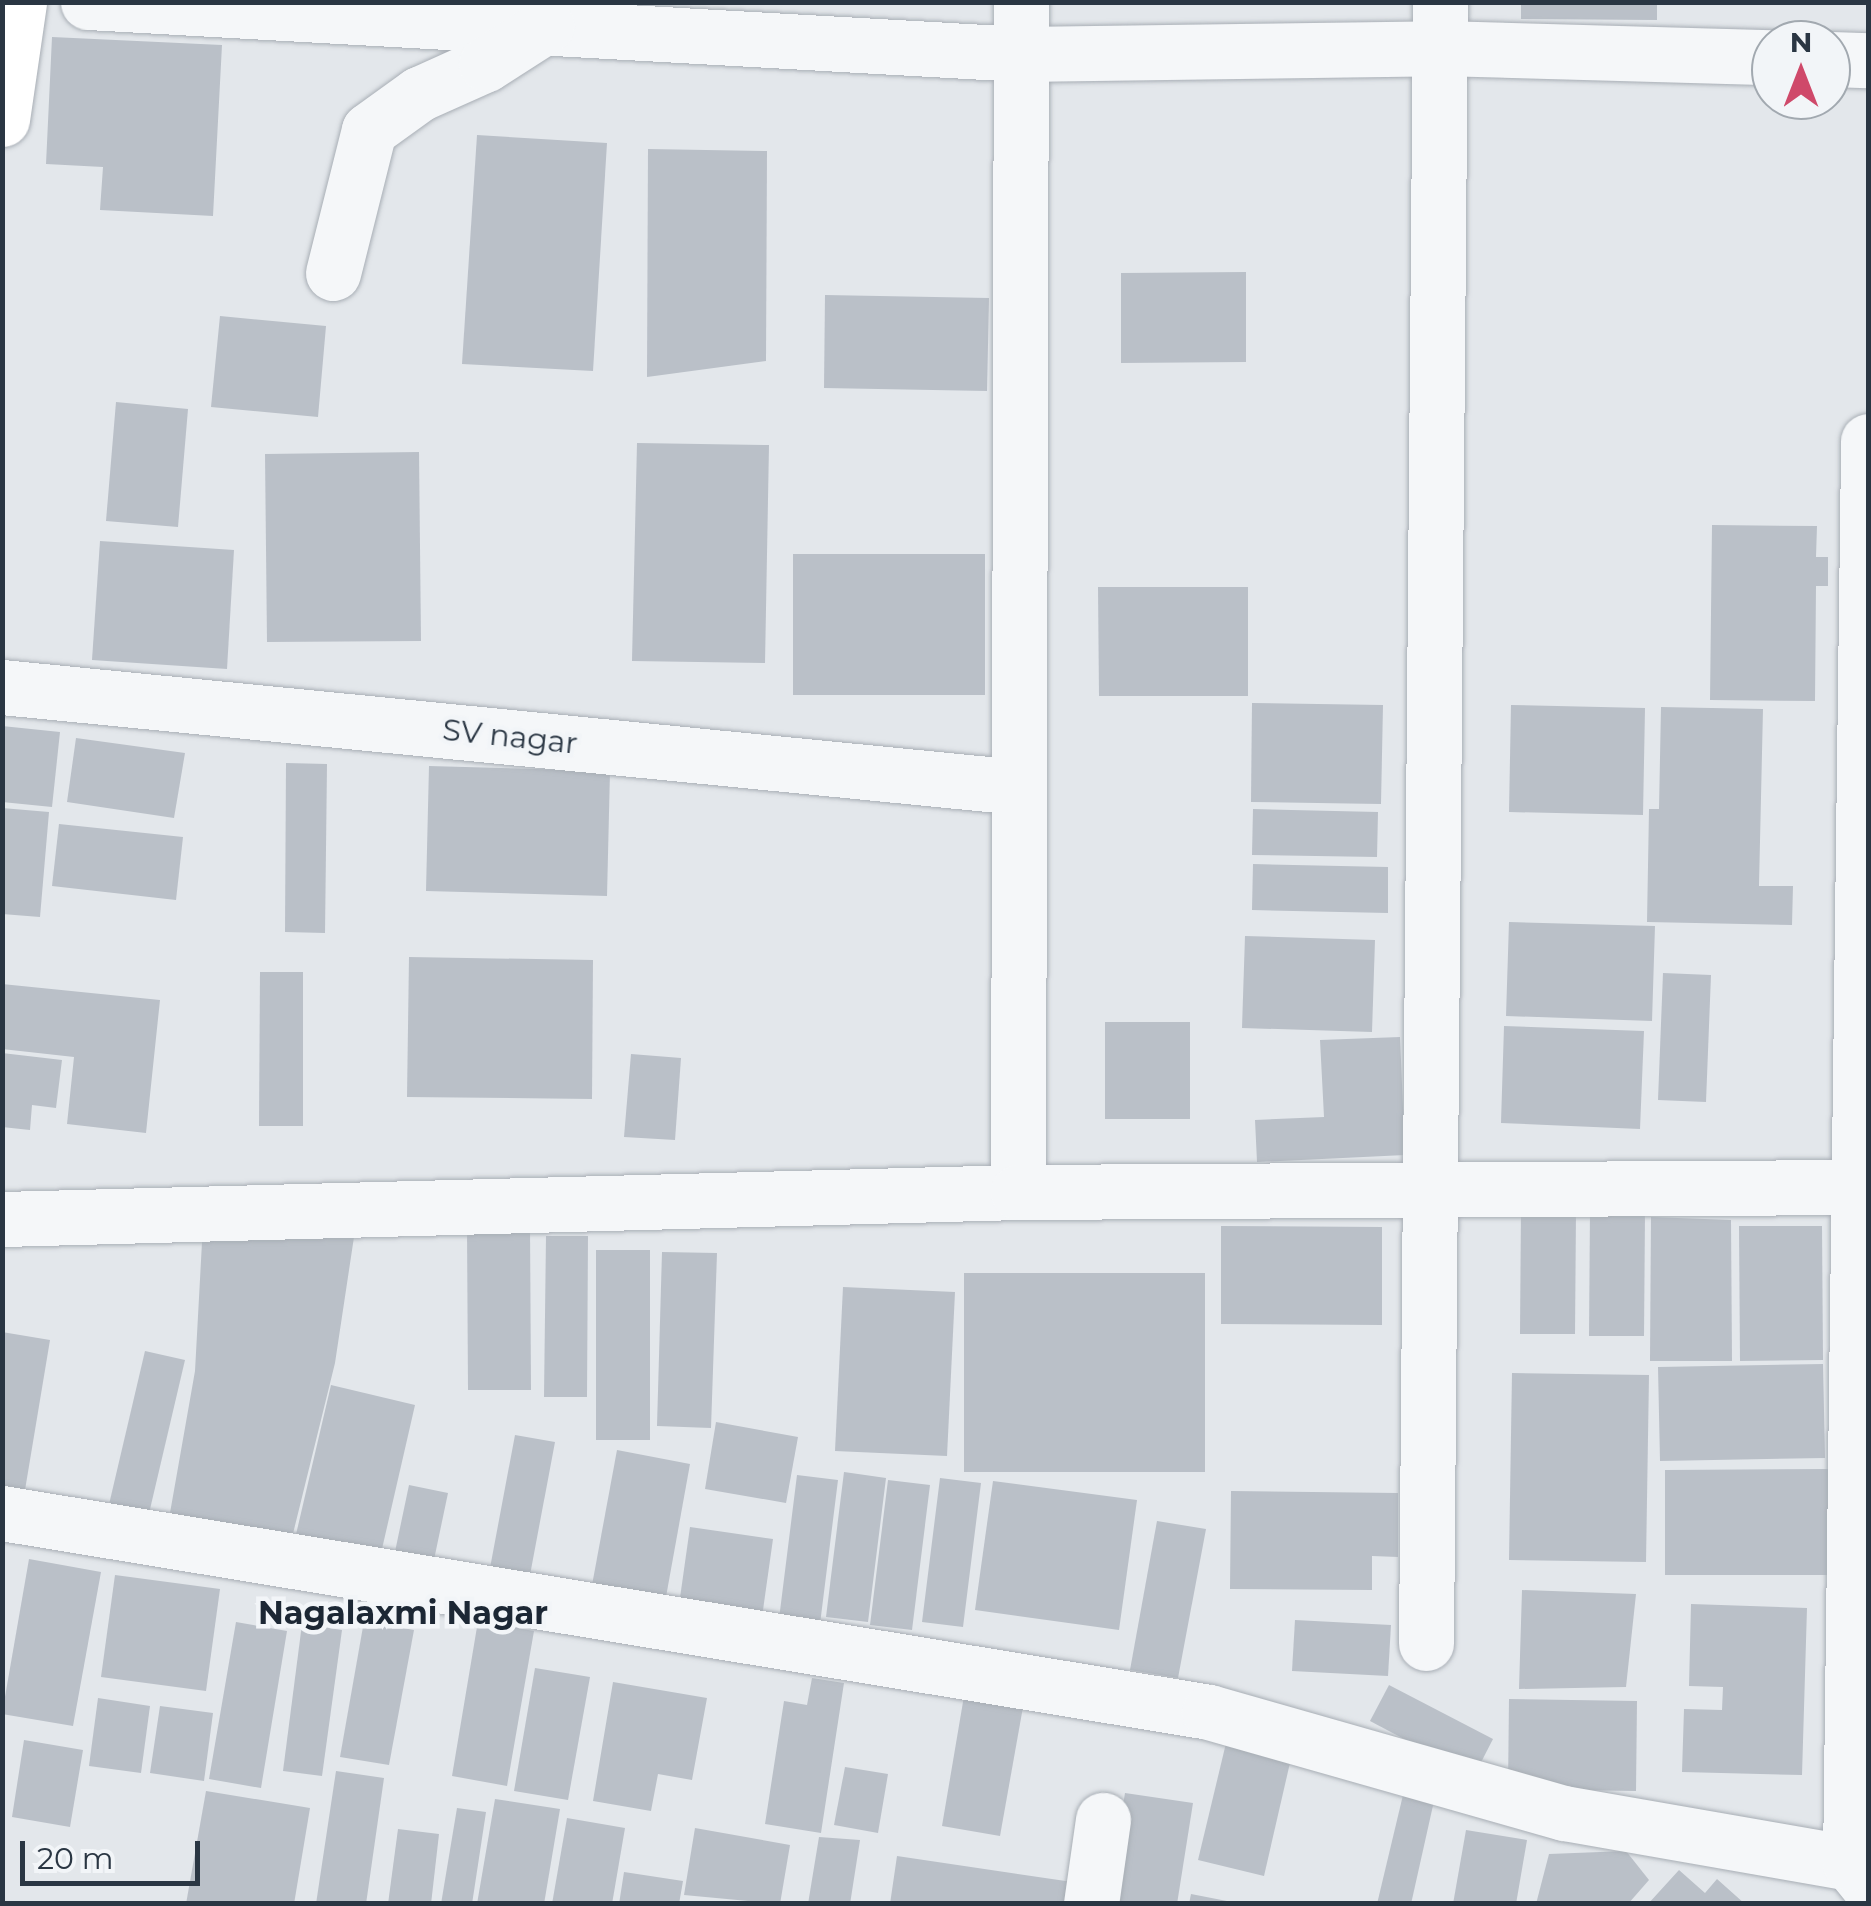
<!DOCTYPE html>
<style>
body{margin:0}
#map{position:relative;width:1871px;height:1906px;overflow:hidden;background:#e3e7eb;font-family:Montserrat,sans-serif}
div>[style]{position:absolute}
.building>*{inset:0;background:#bac0c8}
.roads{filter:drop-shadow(0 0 2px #a8aeb5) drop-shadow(0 0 2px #a8aeb5)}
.street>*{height:55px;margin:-27.5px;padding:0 27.5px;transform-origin:27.5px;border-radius:27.5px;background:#f5f7f9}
.secondary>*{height:55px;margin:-27.5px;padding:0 27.5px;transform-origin:27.5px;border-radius:27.5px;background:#fff}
span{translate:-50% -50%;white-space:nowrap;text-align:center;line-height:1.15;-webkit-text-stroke:9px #f2f5f8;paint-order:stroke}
.street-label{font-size:30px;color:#2a3643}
.neighbourhood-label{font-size:32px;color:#1c2734;font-weight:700}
.frame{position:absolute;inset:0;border:5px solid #2a3643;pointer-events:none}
.north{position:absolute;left:1751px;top:20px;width:100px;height:100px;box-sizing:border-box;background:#f2f5f8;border:2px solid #a2a9b0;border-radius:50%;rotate:0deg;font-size:28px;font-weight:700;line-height:40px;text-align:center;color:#2a3643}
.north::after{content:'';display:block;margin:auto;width:35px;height:45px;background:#cf496a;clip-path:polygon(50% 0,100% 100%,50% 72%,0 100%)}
.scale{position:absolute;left:20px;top:1841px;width:180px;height:45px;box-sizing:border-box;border:5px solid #2a3643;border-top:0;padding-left:12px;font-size:30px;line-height:35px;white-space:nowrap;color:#2a3643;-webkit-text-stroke:8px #f2f5f8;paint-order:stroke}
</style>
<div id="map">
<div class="building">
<div style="clip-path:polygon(1521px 2px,1657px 2px,1657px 20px,1521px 19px)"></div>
<div style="clip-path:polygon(52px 37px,222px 45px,213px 216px,100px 210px,103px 167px,46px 164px)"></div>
<div style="clip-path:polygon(477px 135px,607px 143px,593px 371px,462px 364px)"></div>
<div style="clip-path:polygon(648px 149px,767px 151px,766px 361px,647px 377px)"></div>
<div style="clip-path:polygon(1246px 272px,1246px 362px,1121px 363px,1121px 273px)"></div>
<div style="clip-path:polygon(825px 295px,989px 298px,987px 391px,824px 388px)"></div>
<div style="clip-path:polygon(220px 316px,326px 326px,318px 417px,211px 407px)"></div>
<div style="clip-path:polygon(116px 402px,188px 409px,178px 527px,106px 521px)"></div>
<div style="clip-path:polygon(637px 443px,769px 445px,765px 663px,632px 661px)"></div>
<div style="clip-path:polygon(419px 452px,421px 641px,267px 642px,265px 454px)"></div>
<div style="clip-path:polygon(1712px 525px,1817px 526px,1816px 557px,1828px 557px,1828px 586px,1816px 586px,1815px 701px,1710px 700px)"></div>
<div style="clip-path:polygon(100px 541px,234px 550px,227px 669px,92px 660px)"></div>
<div style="clip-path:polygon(793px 554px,985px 554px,985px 695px,793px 695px)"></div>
<div style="clip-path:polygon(1098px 587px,1248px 587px,1248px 696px,1099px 696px)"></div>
<div style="clip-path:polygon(1252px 703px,1383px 705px,1381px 804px,1251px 802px)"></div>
<div style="clip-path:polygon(1511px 705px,1645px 708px,1643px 815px,1509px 812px)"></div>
<div style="clip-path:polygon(1661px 707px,1763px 709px,1759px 886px,1793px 886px,1792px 925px,1647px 922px,1649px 809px,1659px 809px)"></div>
<div style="clip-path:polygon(2px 726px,60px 732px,52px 807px,2px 802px)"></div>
<div style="clip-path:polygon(76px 738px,185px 753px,174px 818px,67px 802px)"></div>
<div style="clip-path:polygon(286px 763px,327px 764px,325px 933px,285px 932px)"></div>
<div style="clip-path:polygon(429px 766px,610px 771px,607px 896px,426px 891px)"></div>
<div style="clip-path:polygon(2px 808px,49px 812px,40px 917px,2px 914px)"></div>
<div style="clip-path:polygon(1253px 809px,1378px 812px,1377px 857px,1252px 855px)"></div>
<div style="clip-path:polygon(59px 824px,183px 837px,176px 900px,52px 886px)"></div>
<div style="clip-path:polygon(1253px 864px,1388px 867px,1388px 913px,1252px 910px)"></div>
<div style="clip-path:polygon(1509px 922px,1655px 926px,1652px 1021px,1506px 1016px)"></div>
<div style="clip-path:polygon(1245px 936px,1375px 940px,1372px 1032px,1242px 1028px)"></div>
<div style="clip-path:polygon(409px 957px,593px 960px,592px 1099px,407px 1097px)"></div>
<div style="clip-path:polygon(260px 972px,303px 972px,303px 1126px,259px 1126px)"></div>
<div style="clip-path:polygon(1663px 973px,1711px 975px,1706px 1102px,1658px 1100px)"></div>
<div style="clip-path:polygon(2px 984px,160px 1000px,146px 1133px,67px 1124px,74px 1057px,2px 1049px)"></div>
<div style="clip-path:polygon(1105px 1022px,1190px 1022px,1190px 1119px,1105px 1119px)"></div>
<div style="clip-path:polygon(1504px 1026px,1644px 1031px,1640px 1129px,1501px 1123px)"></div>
<div style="clip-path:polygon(1400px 1037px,1405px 1155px,1257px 1162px,1255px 1120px,1324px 1117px,1320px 1040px)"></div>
<div style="clip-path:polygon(2px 1053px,62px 1060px,56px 1108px,32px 1105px,30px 1130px,2px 1127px)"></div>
<div style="clip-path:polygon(631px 1054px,681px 1058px,675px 1140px,624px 1137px)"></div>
<div style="clip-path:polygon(1521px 1209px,1576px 1210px,1575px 1334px,1520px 1334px)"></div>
<div style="clip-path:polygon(1590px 1211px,1645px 1212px,1644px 1336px,1589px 1336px)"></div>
<div style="clip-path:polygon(1651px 1217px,1731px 1220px,1732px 1361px,1650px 1361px)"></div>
<div style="clip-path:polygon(203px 1224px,354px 1237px,335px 1363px,287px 1558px,167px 1530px,195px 1371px)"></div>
<div style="clip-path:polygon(467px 1226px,530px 1226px,531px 1390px,468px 1390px)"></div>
<div style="clip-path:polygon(1221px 1226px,1382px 1227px,1382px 1325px,1221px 1324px)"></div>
<div style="clip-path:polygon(1739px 1226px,1822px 1226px,1823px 1360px,1740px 1361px)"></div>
<div style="clip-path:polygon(546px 1236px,588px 1236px,587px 1397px,544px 1397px)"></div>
<div style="clip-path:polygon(596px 1250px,650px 1250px,650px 1440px,596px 1440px)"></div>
<div style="clip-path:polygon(662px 1252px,717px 1253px,711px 1428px,657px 1426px)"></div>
<div style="clip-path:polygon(964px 1273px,1205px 1273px,1205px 1472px,964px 1472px)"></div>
<div style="clip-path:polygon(843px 1287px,955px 1292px,947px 1456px,835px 1451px)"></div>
<div style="clip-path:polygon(2px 1332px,50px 1340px,24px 1496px,2px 1493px)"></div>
<div style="clip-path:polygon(145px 1351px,185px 1360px,147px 1522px,107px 1513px)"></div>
<div style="clip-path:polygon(1823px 1364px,1825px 1458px,1660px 1461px,1658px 1367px)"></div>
<div style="clip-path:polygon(1512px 1373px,1649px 1375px,1646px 1562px,1509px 1560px)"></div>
<div style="clip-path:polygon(331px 1385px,415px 1405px,379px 1562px,294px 1543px)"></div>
<div style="clip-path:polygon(716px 1422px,798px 1437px,786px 1503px,705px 1489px)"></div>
<div style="clip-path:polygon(515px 1435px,555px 1442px,527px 1591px,487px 1584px)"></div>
<div style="clip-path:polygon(617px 1450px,690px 1464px,664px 1608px,590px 1596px)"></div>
<div style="clip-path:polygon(1828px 1469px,1828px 1575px,1665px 1575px,1665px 1470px)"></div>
<div style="clip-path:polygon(844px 1472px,886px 1478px,868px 1622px,826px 1617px)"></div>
<div style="clip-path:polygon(797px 1475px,838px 1480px,820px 1624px,779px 1619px)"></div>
<div style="clip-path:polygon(940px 1478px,981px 1483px,963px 1627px,922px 1622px)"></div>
<div style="clip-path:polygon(888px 1480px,930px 1485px,912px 1630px,870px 1625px)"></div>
<div style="clip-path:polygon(993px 1481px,1137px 1500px,1119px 1630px,975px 1610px)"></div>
<div style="clip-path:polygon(409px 1485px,448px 1493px,431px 1574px,392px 1566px)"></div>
<div style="clip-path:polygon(1231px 1491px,1398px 1493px,1398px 1557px,1372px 1556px,1372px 1590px,1230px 1589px)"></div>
<div style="clip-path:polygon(1157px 1521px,1206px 1529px,1178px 1678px,1130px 1670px)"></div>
<div style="clip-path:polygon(690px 1527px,773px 1539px,761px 1624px,678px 1612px)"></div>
<div style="clip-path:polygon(29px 1559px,101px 1572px,73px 1726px,2px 1714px)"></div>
<div style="clip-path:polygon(115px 1575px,220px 1589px,206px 1691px,101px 1677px)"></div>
<div style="clip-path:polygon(1522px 1590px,1636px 1594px,1626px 1687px,1519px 1689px)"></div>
<div style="clip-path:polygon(1691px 1604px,1807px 1608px,1802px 1775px,1682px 1772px,1684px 1709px,1722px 1710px,1723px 1687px,1689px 1686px)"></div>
<div style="clip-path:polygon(1295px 1620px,1391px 1625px,1388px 1676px,1292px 1671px)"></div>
<div style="clip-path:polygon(364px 1621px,414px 1630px,389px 1765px,340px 1757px)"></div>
<div style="clip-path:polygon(478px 1621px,534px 1631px,507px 1786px,452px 1776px)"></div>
<div style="clip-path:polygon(236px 1622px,287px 1631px,261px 1788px,209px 1779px)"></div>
<div style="clip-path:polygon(302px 1624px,342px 1630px,322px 1776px,283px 1771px)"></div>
<div style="clip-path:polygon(535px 1668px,590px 1677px,568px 1800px,514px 1791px)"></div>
<div style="clip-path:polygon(812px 1678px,844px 1683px,821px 1833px,765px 1824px,784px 1701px,807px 1705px)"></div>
<div style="clip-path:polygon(613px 1682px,707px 1698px,692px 1780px,658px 1774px,651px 1811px,593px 1801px)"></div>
<div style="clip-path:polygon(1389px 1685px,1493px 1739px,1474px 1776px,1370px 1721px)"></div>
<div style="clip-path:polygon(964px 1696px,1023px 1707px,1000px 1836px,942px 1826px)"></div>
<div style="clip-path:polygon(98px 1698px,150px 1706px,141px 1773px,89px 1766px)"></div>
<div style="clip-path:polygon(1509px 1699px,1637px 1701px,1636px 1791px,1508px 1789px)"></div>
<div style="clip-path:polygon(160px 1706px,213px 1713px,204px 1781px,150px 1773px)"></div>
<div style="clip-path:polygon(1227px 1739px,1292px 1754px,1264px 1876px,1198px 1860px)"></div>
<div style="clip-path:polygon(24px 1740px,83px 1750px,70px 1827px,12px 1817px)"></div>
<div style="clip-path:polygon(845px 1767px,888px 1774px,878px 1833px,834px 1825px)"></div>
<div style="clip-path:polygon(336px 1771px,384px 1778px,366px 1904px,316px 1904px)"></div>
<div style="clip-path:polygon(206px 1791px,310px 1808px,294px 1904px,186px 1904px)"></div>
<div style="clip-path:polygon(1125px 1793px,1193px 1803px,1177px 1904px,1107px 1904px)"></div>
<div style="clip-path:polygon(1403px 1795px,1434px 1801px,1411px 1904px,1377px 1904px)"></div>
<div style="clip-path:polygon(495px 1799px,560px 1809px,544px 1904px,477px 1904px)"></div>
<div style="clip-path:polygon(457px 1808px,486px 1812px,472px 1904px,441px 1904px)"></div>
<div style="clip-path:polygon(567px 1818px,625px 1828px,612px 1904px,552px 1904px)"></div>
<div style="clip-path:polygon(695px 1828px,790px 1845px,780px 1904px,684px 1895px)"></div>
<div style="clip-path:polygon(398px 1829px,439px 1834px,431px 1904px,388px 1904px)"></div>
<div style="clip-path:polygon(1466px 1830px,1527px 1840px,1516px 1904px,1453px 1904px)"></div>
<div style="clip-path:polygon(819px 1837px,860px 1840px,850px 1904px,808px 1904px)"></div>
<div style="clip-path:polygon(1626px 1851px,1649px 1880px,1628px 1904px,1536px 1904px,1549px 1854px)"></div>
<div style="clip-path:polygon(897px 1856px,1086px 1884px,1083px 1904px,890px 1904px)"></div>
<div style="clip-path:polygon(1679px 1870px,1705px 1893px,1717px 1879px,1745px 1904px,1648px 1904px)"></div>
<div style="clip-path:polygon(624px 1872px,683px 1881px,679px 1904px,619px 1904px)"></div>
<div style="clip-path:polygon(1191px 1894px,1232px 1902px,1232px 1904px,1189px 1904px)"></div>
</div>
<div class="roads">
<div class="street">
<div style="left:88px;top:2px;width:934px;rotate:3.19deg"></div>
<div style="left:1021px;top:54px;width:419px;rotate:-0.8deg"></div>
<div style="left:1440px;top:48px;width:331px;rotate:1.6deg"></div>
<div style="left:1831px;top:59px;width:37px;rotate:2deg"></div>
<div style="left:333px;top:273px;width:147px;rotate:-75.9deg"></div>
<div style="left:369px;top:130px;width:62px;rotate:-35.8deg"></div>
<div style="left:419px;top:94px;width:73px;rotate:-24.1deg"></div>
<div style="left:486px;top:64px;width:72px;rotate:-32.6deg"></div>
<div style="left:2px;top:687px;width:1021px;rotate:5.62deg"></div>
<div style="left:1018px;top:1192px;width:1190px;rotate:-89.86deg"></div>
<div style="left:2px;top:1219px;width:1016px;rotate:-1.52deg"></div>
<div style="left:1018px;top:1192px;width:841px;rotate:-0.34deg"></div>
<div style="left:2px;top:1513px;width:1223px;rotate:9.36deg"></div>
<div style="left:1209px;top:1712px;width:369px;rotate:15.9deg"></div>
<div style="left:1564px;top:1813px;width:290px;rotate:9.9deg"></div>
<div style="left:1850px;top:1863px;width:28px;rotate:51deg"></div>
<div style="left:1426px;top:1643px;width:1641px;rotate:-89.51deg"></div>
<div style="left:1850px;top:1863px;width:1422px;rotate:-89.27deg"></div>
<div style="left:1091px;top:1904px;width:85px;rotate:-81.9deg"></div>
</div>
<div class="secondary">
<div style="left:2px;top:119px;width:118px;rotate:-81.7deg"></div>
</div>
</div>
<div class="street-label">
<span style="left:510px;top:737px;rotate:6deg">SV nagar</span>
</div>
<div class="neighbourhood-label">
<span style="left:403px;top:1613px">Nagalaxmi Nagar</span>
</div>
<div class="frame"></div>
<div class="north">N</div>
<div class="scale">20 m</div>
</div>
